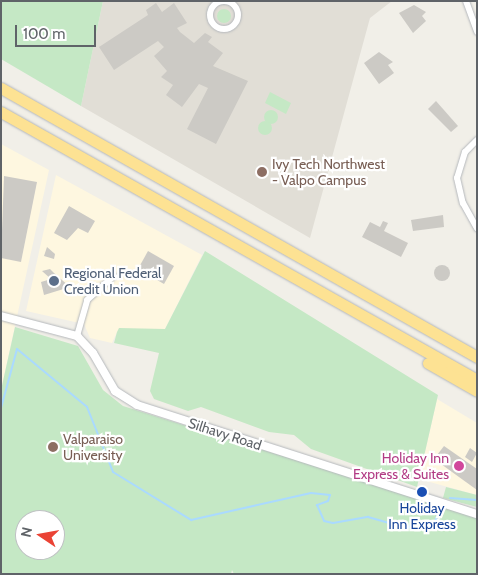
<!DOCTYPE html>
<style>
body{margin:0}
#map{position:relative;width:478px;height:575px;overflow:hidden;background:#f1efe8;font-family:Cabin,sans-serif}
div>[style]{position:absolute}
.commercial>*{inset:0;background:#fef7e0}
.education>*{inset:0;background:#e1ded6}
.green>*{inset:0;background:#c5e8c5}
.round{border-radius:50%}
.stream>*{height:2px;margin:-1px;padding:0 1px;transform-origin:1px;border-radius:1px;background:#aadaff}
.building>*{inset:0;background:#cccac5}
.roads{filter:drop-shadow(0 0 1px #b5b8bc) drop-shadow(0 0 1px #b5b8bc)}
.minor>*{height:6px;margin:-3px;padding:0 3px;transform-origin:3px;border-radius:3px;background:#fff}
.minor>.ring{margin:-3px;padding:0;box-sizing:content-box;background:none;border:6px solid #fff;border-radius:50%}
.tertiary>*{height:8px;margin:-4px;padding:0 4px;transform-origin:4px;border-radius:4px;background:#fff}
.motorway>*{height:11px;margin:-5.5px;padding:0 5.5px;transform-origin:5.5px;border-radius:5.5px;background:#fde293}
.dots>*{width:14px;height:14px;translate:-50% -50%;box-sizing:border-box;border:2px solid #fff;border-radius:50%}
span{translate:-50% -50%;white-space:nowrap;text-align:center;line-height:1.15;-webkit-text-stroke:4.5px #fff;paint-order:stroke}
.education-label{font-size:14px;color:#785e54}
.left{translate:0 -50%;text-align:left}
.service-label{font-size:14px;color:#4e5e75}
.street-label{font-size:14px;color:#5f6368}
.hotel-label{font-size:14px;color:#b23c85}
.right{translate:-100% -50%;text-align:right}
.transit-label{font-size:14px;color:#164399}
.frame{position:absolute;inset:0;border:2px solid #5f6368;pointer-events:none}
.north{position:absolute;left:15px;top:510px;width:50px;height:50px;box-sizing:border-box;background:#fff;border:1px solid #bfc1c3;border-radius:50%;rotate:282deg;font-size:14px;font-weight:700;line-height:20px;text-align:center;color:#5f6368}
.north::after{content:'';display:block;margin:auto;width:18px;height:22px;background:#ea4335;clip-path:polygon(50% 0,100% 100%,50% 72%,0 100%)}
.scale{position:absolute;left:15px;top:25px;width:81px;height:22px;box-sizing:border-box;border:2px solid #5f6368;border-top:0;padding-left:6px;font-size:15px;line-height:18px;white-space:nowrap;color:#5f6368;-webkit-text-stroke:4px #fff;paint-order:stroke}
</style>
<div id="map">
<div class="commercial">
<div style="clip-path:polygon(1px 144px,49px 170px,1px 390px)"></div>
<div style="clip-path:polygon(56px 175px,202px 255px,165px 329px,117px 332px,112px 343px,90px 338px,84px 324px,26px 311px)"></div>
<div style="clip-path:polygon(437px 399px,477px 423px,477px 495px,419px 479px)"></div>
</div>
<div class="education">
<div style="clip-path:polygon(103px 1px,392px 1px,370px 18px,310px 238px,81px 106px)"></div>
</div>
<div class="green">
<div style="clip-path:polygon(1px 1px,103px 1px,81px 106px,1px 59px)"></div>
<div class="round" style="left:217px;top:9px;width:14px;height:14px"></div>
<div style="clip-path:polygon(270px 92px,291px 103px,286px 114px,265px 103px)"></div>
<div class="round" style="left:264px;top:110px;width:14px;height:14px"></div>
<div class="round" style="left:258px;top:121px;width:14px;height:14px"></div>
<div style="clip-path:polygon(205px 251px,438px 395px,417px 487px,311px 449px,294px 435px,269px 432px,201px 407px,188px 411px,154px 399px,150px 391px,159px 353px,114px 343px,117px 332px,119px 328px,165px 329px)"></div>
<div style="clip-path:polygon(evenodd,15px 327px,78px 346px,103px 390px,123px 406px,477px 517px,477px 574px,234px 574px,232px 570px,231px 574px,1px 574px,1px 390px,15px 327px,25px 520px,55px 520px,55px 550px,25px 550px,25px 520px)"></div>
<div style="clip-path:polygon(446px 487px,477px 495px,477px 507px,443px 498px)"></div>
</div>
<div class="stream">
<div style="left:1px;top:408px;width:61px;rotate:-74.8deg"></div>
<div style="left:17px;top:349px;width:91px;rotate:39.6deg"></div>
<div style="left:87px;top:407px;width:70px;rotate:68.2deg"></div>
<div style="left:113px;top:472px;width:92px;rotate:31.6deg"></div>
<div style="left:191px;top:520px;width:123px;rotate:-12.7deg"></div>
<div style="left:311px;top:493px;width:19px;rotate:6deg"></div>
<div style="left:330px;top:495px;width:6px;rotate:108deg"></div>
<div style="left:328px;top:501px;width:12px;rotate:160deg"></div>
<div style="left:317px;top:505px;width:17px;rotate:66deg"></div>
<div style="left:324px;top:521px;width:9px;rotate:13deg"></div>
<div style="left:333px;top:523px;width:36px;rotate:-10deg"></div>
<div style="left:368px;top:517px;width:41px;rotate:15.8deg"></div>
<div style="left:407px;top:528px;width:11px;rotate:-27deg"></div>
<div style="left:417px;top:523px;width:16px;rotate:18deg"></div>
<div style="left:432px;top:528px;width:22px;rotate:-66deg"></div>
<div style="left:450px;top:498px;width:27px;rotate:4deg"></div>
</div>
<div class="building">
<div style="clip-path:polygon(156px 3px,162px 12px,174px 3px,187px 23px,177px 28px,180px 32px,194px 43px,205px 33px,212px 37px,208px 42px,223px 53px,213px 66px,248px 81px,216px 144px,187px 129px,208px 88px,199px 84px,182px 107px,166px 95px,173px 85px,161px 77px,167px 71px,154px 56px,164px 47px,158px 41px,114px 70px,99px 47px,148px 15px,146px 10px)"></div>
<div style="clip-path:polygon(414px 5px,426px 12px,422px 16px,426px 21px,413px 33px,399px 13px)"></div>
<div style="clip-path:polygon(379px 52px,393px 62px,388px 65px,394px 73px,379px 84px,364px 63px)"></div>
<div style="clip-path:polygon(436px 101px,458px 126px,451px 132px,428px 109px)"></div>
<div style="clip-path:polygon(4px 176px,37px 182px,21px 262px,1px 258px)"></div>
<div style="clip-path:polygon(69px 206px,95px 221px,88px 233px,78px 228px,67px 240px,54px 233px)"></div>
<div style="clip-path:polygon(443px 215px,444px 227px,413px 231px,411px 220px)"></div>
<div style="clip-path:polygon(383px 221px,388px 223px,384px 231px,408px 243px,401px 257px,362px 237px,370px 222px,380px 227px)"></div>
<div style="clip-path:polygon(47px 247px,55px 254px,54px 259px,44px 256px)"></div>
<div style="clip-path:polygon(148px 251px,174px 266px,164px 284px,138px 269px)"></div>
<div class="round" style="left:434px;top:265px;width:16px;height:16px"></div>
<div style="clip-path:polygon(50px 269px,54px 273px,70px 287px,44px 295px,41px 282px,51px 279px,42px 271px)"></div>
<div style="clip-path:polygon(444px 446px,477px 469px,477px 490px,434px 459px)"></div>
<div style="clip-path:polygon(470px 448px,477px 453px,472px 462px,465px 457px)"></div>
</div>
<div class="roads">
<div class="minor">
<div style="left:466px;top:1px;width:33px;rotate:70deg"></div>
<div class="ring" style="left:210px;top:1px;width:22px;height:22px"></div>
<div style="left:477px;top:140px;width:17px;rotate:135deg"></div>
<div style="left:465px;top:152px;width:27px;rotate:107deg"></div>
<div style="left:457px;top:178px;width:26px;rotate:77deg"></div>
<div style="left:463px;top:203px;width:29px;rotate:61deg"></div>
<div style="left:77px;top:336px;width:37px;rotate:-74deg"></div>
<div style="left:87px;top:300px;width:36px;rotate:-42deg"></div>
</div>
<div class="tertiary">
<div style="left:1px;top:316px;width:79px;rotate:14.7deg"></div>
<div style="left:77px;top:336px;width:23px;rotate:47deg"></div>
<div style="left:93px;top:353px;width:44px;rotate:59.9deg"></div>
<div style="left:115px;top:391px;width:26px;rotate:32deg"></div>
<div style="left:137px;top:405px;width:357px;rotate:17.8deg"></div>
</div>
<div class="motorway">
<div style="left:1px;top:88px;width:547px;rotate:29.47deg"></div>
<div style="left:1px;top:112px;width:546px;rotate:29.38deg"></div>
<div style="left:428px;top:363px;width:56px;rotate:29.7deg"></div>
</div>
</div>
<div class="dots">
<div style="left:262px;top:172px;background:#8d6e63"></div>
<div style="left:54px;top:281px;background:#5c6f8a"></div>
<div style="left:53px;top:447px;background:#8d6e63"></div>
<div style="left:459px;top:466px;background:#d1479c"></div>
<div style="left:422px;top:492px;background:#1a4fb4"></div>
</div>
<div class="education-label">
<span class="left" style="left:272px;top:172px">Ivy Tech Northwest<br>- Valpo Campus</span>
<span class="left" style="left:63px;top:447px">Valparaiso<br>University</span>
</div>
<div class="service-label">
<span class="left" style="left:64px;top:281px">Regional Federal<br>Credit Union</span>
</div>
<div class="street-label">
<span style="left:225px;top:434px;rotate:18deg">Silhavy Road</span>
</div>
<div class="hotel-label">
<span class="right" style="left:449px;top:466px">Holiday Inn<br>Express &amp; Suites</span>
</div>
<div class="transit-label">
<span style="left:422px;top:516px">Holiday<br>Inn Express</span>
</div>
<div class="frame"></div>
<div class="north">N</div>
<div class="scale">100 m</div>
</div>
